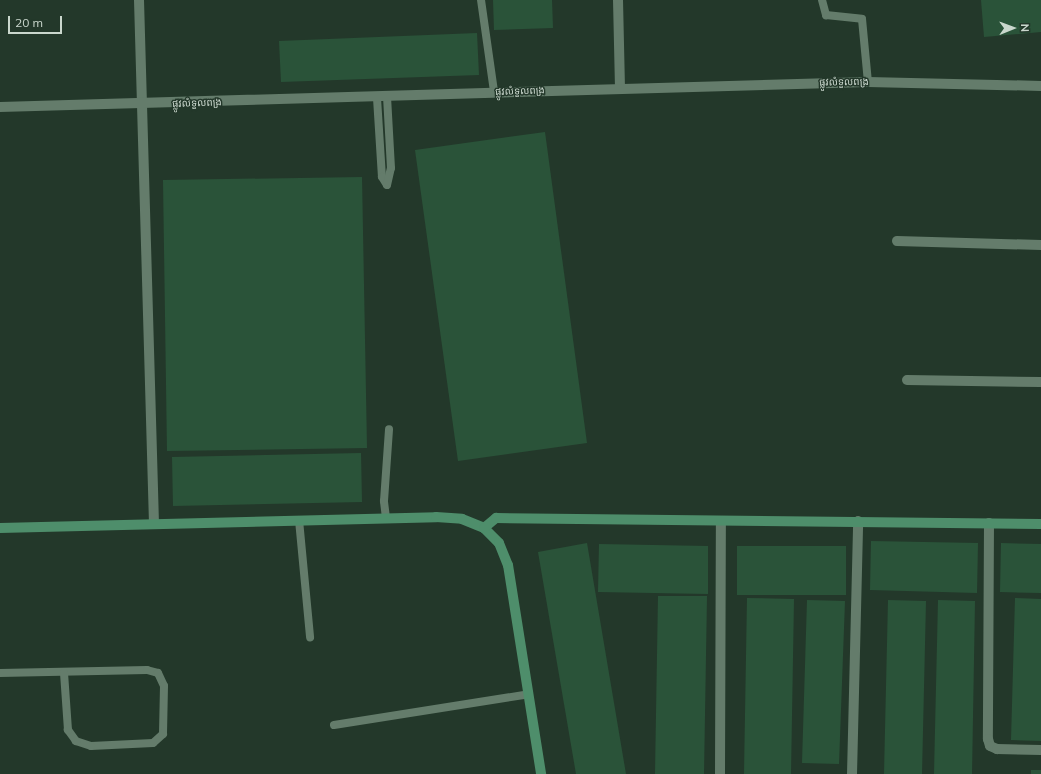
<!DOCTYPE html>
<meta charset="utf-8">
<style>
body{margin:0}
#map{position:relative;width:1041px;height:774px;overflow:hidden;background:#23382a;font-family:Mulish,"Noto Sans Khmer",sans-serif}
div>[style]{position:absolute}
.building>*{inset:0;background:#2a5339}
.lane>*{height:8px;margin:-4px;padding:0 4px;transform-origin:4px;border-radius:4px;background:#647c6b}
.street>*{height:10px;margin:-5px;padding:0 5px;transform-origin:5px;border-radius:5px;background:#647c6b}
.secondary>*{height:10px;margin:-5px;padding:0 5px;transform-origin:5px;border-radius:5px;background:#4e8e6b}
span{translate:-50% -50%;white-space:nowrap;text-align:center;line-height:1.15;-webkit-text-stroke:3px #23382a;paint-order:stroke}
.street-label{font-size:10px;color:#cad7cd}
.north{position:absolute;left:993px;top:8px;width:40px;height:40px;-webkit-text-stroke:3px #23382a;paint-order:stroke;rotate:89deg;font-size:11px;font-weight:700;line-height:16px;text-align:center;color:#cad7cd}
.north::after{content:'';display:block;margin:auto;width:14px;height:18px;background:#cad7cd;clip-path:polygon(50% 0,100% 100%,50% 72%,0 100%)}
.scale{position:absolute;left:8px;top:16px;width:54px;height:18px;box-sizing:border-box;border:2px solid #cad7cd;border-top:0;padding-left:5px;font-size:12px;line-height:14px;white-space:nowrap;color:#cad7cd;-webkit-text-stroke:3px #23382a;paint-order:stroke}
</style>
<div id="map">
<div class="building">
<div style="clip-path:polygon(493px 0,552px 0,553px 28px,494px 30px)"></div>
<div style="clip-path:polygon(981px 0,1041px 0,1041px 32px,984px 37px)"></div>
<div style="clip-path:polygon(477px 33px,479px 75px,281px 82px,279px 41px)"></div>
<div style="clip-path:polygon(545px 132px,587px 443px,458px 461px,415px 150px)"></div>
<div style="clip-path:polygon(362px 177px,367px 448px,167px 451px,163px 180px)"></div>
<div style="clip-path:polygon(361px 453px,362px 502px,173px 506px,172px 457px)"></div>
<div style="clip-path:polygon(871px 541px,978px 543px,977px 593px,870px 590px)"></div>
<div style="clip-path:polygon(587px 543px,626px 774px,576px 774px,538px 552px)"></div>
<div style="clip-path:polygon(1001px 543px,1041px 544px,1041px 593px,1000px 592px)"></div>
<div style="clip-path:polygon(599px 544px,708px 546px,708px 594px,598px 592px)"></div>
<div style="clip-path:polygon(737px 546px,846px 546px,846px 595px,737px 595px)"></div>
<div style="clip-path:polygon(658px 596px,707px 596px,704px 774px,655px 774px)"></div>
<div style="clip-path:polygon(747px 598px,794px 599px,791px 774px,744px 774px)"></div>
<div style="clip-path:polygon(1015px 598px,1041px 599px,1041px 741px,1011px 740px)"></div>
<div style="clip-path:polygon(807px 600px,845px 601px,839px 764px,802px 763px)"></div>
<div style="clip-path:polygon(888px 600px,926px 601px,922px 774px,884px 774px)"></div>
<div style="clip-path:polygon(938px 600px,975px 601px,972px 774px,934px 774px)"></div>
<div style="clip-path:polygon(1031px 770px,1041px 770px,1041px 774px,1031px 774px)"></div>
</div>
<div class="lane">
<div style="left:481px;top:0;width:92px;rotate:81.9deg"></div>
<div style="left:822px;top:0;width:16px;rotate:75deg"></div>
<div style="left:826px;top:15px;width:36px;rotate:6deg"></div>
<div style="left:862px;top:19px;width:63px;rotate:84.6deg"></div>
<div style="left:377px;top:98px;width:79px;rotate:86.4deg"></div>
<div style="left:382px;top:177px;width:9px;rotate:58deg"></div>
<div style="left:387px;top:185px;width:17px;rotate:-77deg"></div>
<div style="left:391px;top:168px;width:71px;rotate:-93.2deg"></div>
<div style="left:386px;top:518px;width:17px;rotate:-97deg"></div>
<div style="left:384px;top:501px;width:72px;rotate:-86deg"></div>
<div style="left:299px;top:520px;width:118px;rotate:84.6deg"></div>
<div style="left:0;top:673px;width:147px;rotate:-1.2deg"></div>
<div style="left:147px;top:670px;width:11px;rotate:15deg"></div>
<div style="left:158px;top:673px;width:14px;rotate:65deg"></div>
<div style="left:164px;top:686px;width:48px;rotate:91.2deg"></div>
<div style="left:163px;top:734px;width:13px;rotate:138deg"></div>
<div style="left:153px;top:743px;width:62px;rotate:177.2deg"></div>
<div style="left:91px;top:746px;width:16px;rotate:-162deg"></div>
<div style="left:76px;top:741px;width:14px;rotate:-126deg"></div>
<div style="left:68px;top:730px;width:57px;rotate:-94deg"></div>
<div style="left:334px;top:725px;width:197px;rotate:-9deg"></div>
</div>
<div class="street">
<div style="left:139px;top:0;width:524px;rotate:88.36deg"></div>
<div style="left:618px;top:0;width:88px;rotate:88.7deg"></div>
<div style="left:0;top:107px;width:868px;rotate:-1.65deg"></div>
<div style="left:868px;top:82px;width:173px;rotate:1.3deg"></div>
<div style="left:897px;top:241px;width:144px;rotate:1.6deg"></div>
<div style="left:907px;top:380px;width:134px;rotate:0.9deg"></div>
<div style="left:989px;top:523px;width:216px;rotate:90.3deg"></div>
<div style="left:988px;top:739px;width:7px;rotate:74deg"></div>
<div style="left:990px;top:746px;width:8px;rotate:23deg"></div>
<div style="left:997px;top:749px;width:44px;rotate:1.3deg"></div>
<div style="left:720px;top:774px;width:252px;rotate:-89.8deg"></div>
<div style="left:852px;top:774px;width:253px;rotate:-88.6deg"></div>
</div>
<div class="secondary">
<div style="left:0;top:528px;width:436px;rotate:-1.4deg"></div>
<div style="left:436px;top:517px;width:26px;rotate:4deg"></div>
<div style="left:462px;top:519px;width:24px;rotate:22deg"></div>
<div style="left:484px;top:528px;width:21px;rotate:45deg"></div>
<div style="left:499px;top:543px;width:24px;rotate:68deg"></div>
<div style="left:508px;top:565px;width:212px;rotate:81deg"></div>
<div style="left:484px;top:528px;width:16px;rotate:-40deg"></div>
<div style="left:496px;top:518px;width:545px;rotate:0.63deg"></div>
</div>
<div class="street-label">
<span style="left:844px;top:82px;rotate:-1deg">ផ្លូវលំទួលពង្រ</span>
<span style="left:520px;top:91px;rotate:-2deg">ផ្លូវលំទួលពង្រ</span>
<span style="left:197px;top:103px;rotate:-2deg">ផ្លូវលំទួលពង្រ</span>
</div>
<div class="north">N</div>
<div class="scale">20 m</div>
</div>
